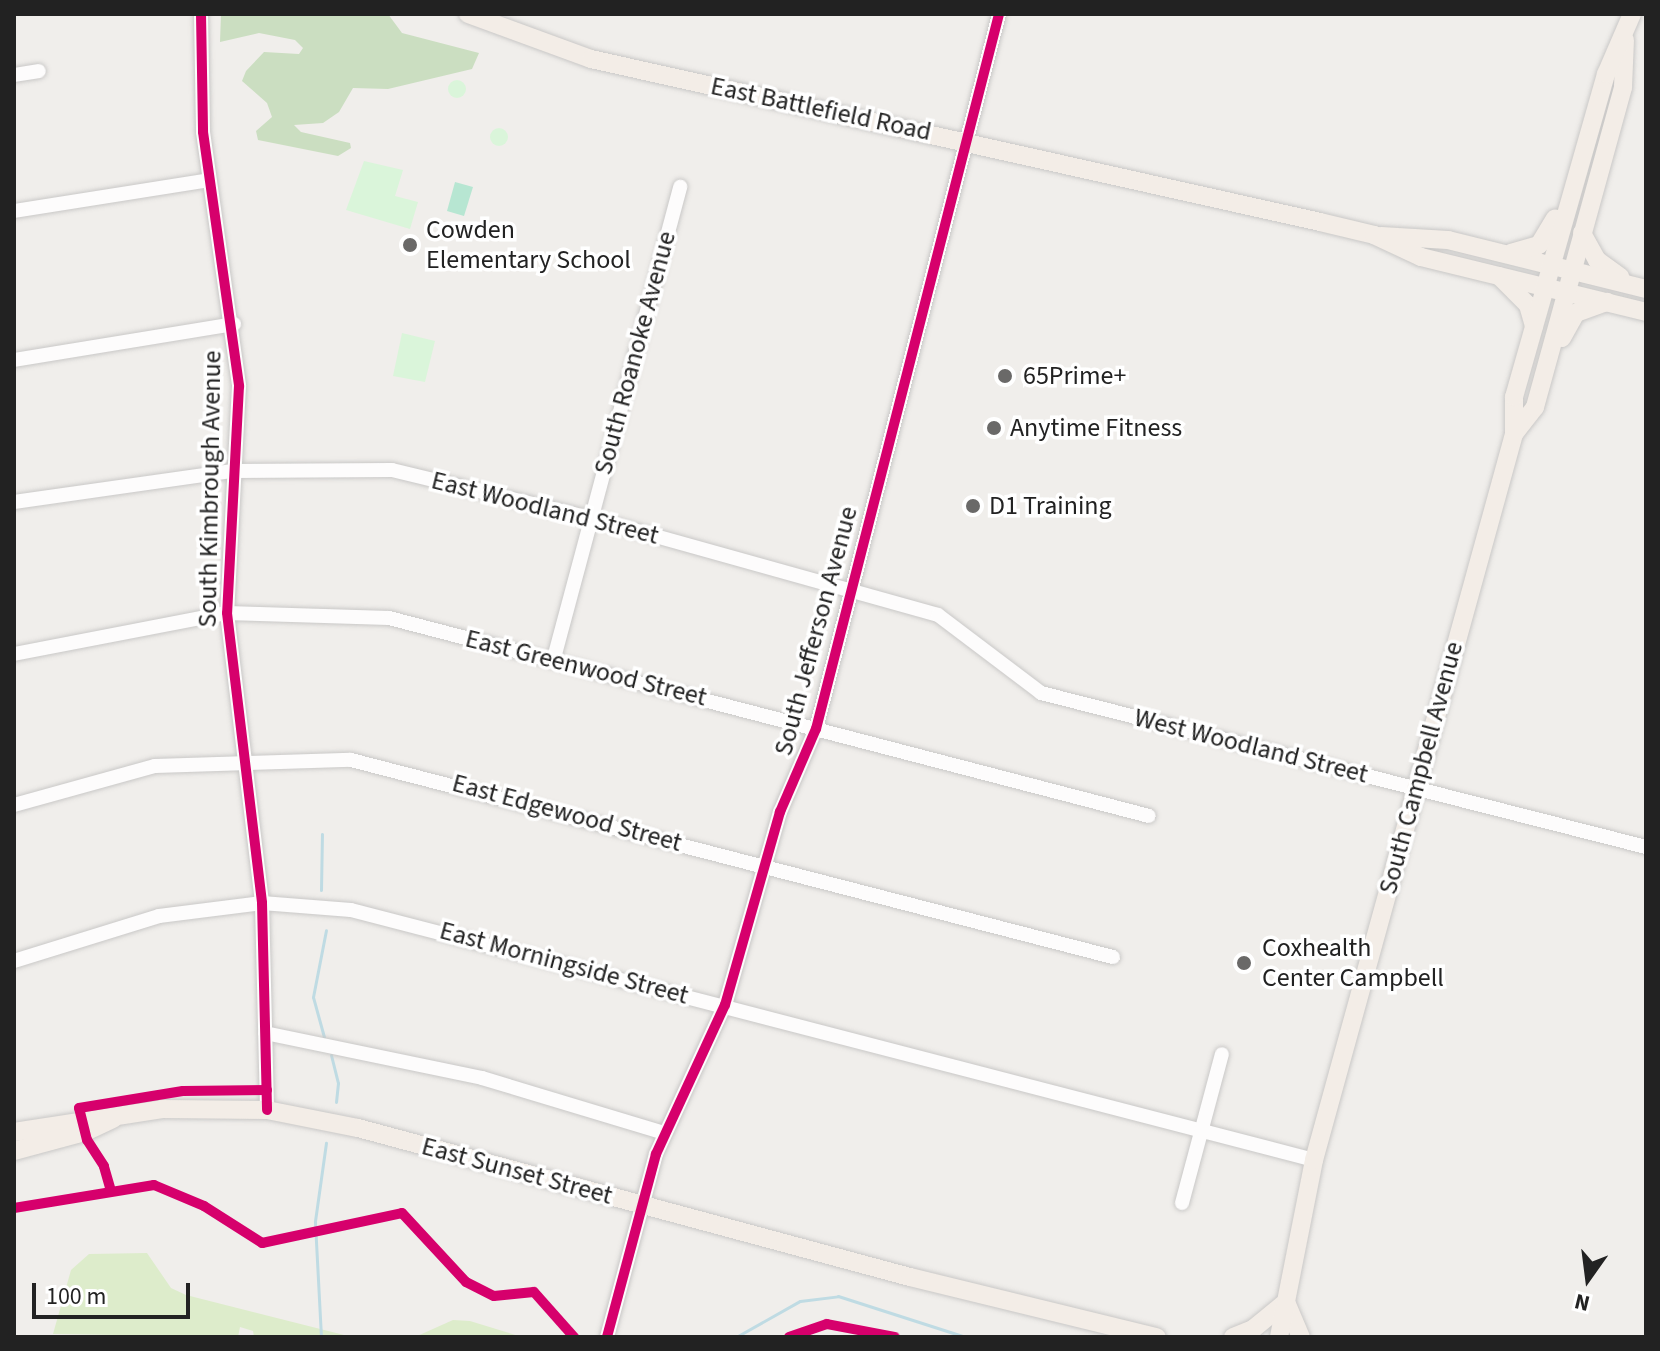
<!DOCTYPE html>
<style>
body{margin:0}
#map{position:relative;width:1660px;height:1351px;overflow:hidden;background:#f0eeeb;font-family:"Source Sans 3",sans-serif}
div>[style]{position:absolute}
.grass>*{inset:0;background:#ddeccb}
.forest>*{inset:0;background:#cbdec1}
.park>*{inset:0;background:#daf5da}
.round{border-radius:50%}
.pitch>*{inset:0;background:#b7e6d2}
.stream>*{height:3px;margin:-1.5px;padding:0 1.5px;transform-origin:1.5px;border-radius:1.5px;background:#bfdbe3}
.roads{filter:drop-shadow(0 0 2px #c9c8c7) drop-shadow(0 0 2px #c9c8c7)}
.minor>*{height:14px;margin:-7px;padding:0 7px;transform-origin:7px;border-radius:7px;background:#fdfcfc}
.major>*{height:18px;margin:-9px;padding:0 9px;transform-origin:9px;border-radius:9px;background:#f3ede7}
.cycleway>*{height:10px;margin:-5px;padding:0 5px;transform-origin:5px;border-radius:5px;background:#d6006c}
.dots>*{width:22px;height:22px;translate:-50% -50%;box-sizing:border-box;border:4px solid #fff;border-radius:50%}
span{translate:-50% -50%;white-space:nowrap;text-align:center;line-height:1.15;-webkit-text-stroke:7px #fff;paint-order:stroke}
.street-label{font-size:26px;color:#222}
.poi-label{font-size:26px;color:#222}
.left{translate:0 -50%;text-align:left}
.frame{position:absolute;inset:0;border:16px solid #222;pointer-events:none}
.north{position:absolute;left:1548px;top:1239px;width:80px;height:80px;-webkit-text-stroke:6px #fff;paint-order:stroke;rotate:194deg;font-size:22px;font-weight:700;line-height:32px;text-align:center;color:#222}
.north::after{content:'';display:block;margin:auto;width:28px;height:36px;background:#222;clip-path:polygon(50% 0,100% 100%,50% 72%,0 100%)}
.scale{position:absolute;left:32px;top:1283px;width:158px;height:36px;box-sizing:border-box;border:4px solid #222;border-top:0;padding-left:10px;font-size:24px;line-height:28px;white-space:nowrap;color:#222;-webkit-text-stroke:6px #fff;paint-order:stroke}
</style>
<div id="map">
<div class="grass">
<div style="clip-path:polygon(147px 1253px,171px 1288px,186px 1295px,352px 1337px,254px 1337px,253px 1331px,240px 1327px,238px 1337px,53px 1334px,71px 1270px,89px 1254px)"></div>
<div style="clip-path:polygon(453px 1320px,470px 1321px,522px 1337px,415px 1337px)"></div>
</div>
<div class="forest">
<div style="clip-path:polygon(221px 14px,388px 14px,402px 33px,479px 53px,472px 69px,388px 89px,353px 88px,339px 112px,323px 123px,294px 125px,301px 132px,350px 143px,351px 148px,338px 156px,258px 140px,256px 131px,272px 117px,267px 103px,242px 81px,246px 71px,264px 52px,299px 54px,303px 48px,295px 40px,259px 33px,220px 42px)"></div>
</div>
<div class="park">
<div class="round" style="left:448px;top:80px;width:18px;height:18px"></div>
<div class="round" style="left:490px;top:128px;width:18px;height:18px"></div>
<div style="clip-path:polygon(364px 161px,403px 170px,395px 196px,418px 202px,410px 229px,346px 210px)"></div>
<div style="clip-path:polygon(402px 333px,435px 341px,425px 382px,393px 376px)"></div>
</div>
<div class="pitch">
<div style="clip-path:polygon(455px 182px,473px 187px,464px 216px,447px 211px)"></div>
</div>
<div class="stream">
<div style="left:321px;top:890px;width:56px;rotate:-89deg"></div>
<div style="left:324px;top:1037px;width:41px;rotate:-105.4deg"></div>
<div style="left:313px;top:997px;width:68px;rotate:-79deg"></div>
<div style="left:331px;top:1055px;width:29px;rotate:76deg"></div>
<div style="left:338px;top:1083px;width:19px;rotate:96deg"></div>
<div style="left:321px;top:1337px;width:116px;rotate:-93deg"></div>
<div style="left:315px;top:1221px;width:79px;rotate:-82deg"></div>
<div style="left:736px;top:1337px;width:73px;rotate:-29.4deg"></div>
<div style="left:800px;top:1301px;width:38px;rotate:-7deg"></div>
<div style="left:838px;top:1296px;width:134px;rotate:17.8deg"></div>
</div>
<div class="roads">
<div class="minor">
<div style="left:201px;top:14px;width:118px;rotate:89deg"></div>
<div style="left:203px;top:132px;width:257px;rotate:81.9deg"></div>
<div style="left:239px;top:386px;width:227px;rotate:93deg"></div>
<div style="left:227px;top:613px;width:292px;rotate:83.1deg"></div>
<div style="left:262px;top:903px;width:207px;rotate:88.6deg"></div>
<div style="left:14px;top:75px;width:25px;rotate:-9deg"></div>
<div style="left:14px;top:211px;width:197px;rotate:-9deg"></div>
<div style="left:14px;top:360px;width:223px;rotate:-9.3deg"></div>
<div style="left:14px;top:502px;width:221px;rotate:-8.1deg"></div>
<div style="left:233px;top:471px;width:159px;rotate:-0.4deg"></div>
<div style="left:392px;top:470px;width:205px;rotate:13.6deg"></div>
<div style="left:591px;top:518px;width:360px;rotate:15.6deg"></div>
<div style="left:938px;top:615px;width:129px;rotate:37.1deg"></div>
<div style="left:1041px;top:693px;width:624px;rotate:14.28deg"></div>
<div style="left:14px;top:654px;width:217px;rotate:-10.9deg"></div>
<div style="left:227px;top:613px;width:162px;rotate:1.8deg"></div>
<div style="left:389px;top:618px;width:785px;rotate:14.6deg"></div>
<div style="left:554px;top:658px;width:488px;rotate:-75deg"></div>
<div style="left:14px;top:805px;width:146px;rotate:-15.5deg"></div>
<div style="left:155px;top:766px;width:196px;rotate:-1.8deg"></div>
<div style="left:351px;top:760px;width:787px;rotate:14.5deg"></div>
<div style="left:14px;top:961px;width:152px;rotate:-17.2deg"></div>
<div style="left:159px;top:916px;width:104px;rotate:-7.2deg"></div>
<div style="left:262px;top:903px;width:89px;rotate:4.5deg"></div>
<div style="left:351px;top:910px;width:995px;rotate:14.55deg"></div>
<div style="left:265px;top:1033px;width:222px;rotate:11.7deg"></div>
<div style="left:482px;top:1078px;width:190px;rotate:16.8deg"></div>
<div style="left:1182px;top:1203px;width:154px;rotate:-75deg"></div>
<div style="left:607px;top:1337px;width:189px;rotate:-75deg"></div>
<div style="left:656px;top:1154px;width:164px;rotate:-65.2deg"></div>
<div style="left:725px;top:1005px;width:201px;rotate:-74.1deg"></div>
<div style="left:780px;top:812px;width:90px;rotate:-66.6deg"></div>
<div style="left:816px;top:729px;width:738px;rotate:-75.64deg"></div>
</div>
<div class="major">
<div style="left:468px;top:14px;width:131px;rotate:20.1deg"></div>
<div style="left:591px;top:59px;width:747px;rotate:12.6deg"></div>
<div style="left:1320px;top:222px;width:56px;rotate:13.5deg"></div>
<div style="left:1374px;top:235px;width:52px;rotate:25.1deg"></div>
<div style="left:1421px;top:257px;width:232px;rotate:13.7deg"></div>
<div style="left:1582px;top:233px;width:31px;rotate:61deg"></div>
<div style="left:1597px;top:260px;width:29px;rotate:36deg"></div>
<div style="left:1381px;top:236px;width:67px;rotate:3.4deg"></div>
<div style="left:1448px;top:240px;width:204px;rotate:13.9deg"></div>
<div style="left:1511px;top:253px;width:29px;rotate:-16deg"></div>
<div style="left:1539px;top:245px;width:31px;rotate:-59deg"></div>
<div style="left:1499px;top:276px;width:41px;rotate:45deg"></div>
<div style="left:1528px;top:305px;width:22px;rotate:74deg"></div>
<div style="left:1562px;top:338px;width:29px;rotate:-61deg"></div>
<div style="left:1576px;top:313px;width:33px;rotate:-20deg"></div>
<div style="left:1514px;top:434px;width:34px;rotate:-52deg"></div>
<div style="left:1535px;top:407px;width:332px;rotate:-74.6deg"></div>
<div style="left:1623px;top:87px;width:47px;rotate:-87.6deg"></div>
<div style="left:14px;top:1132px;width:150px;rotate:-8.8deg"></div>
<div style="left:162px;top:1109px;width:105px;rotate:0.5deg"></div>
<div style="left:267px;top:1110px;width:93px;rotate:11.2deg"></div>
<div style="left:358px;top:1128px;width:572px;rotate:15.11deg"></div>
<div style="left:910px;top:1277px;width:254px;rotate:13.7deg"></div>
<div style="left:14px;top:1151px;width:73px;rotate:-15deg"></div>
<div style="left:85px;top:1132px;width:31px;rotate:-25deg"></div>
<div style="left:1233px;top:1337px;width:22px;rotate:-22deg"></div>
<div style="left:1253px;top:1329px;width:43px;rotate:-39.3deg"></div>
<div style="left:1286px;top:1302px;width:38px;rotate:67deg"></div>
<div style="left:1279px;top:1337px;width:180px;rotate:-78.8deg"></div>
<div style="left:1314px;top:1160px;width:753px;rotate:-74.6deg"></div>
<div style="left:1514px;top:434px;width:37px;rotate:-90deg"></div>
<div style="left:1514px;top:397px;width:336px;rotate:-74.1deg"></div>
<div style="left:1606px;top:74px;width:65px;rotate:-66.6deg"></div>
</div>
</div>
<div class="cycleway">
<div style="left:201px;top:14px;width:118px;rotate:89deg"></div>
<div style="left:203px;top:132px;width:257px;rotate:81.9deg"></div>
<div style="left:239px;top:386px;width:227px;rotate:93deg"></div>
<div style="left:227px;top:613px;width:292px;rotate:83.1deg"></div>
<div style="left:262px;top:903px;width:207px;rotate:88.6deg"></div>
<div style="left:111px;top:1191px;width:26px;rotate:-106deg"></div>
<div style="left:104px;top:1166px;width:31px;rotate:-123deg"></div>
<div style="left:87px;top:1140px;width:33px;rotate:-104deg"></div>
<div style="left:79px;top:1108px;width:105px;rotate:-9.3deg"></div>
<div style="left:183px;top:1091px;width:84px;rotate:-0.7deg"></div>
<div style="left:14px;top:1208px;width:142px;rotate:-9.3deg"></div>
<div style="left:154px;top:1185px;width:54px;rotate:22.8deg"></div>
<div style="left:204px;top:1206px;width:69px;rotate:32.5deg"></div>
<div style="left:262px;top:1243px;width:143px;rotate:-12.1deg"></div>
<div style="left:402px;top:1213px;width:94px;rotate:47.2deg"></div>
<div style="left:466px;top:1282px;width:31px;rotate:27deg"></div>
<div style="left:494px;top:1296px;width:40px;rotate:-5.7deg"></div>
<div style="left:534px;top:1292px;width:60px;rotate:48.4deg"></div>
<div style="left:607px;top:1337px;width:189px;rotate:-75deg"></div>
<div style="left:656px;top:1154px;width:164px;rotate:-65.2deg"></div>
<div style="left:725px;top:1005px;width:201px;rotate:-74.1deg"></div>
<div style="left:780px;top:812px;width:90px;rotate:-66.6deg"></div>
<div style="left:816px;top:729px;width:738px;rotate:-75.64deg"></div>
<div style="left:789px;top:1337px;width:40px;rotate:-18.9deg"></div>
<div style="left:827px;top:1324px;width:69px;rotate:10.8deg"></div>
</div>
<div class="dots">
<div style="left:410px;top:245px;background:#6a6968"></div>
<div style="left:1005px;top:376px;background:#6a6968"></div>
<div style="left:994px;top:428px;background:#6a6968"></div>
<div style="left:973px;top:506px;background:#6a6968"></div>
<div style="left:1244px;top:963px;background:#6a6968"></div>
</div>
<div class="street-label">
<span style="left:821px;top:109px;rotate:12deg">East Battlefield Road</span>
<span style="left:635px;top:353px;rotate:-75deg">South Roanoke Avenue</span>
<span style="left:210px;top:489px;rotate:-89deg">South Kimbrough Avenue</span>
<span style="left:545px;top:508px;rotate:14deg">East Woodland Street</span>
<span style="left:816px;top:631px;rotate:-75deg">South Jefferson Avenue</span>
<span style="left:586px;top:668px;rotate:14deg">East Greenwood Street</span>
<span style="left:1251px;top:746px;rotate:14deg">West Woodland Street</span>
<span style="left:1421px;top:768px;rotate:-75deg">South Campbell Avenue</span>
<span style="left:567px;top:813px;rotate:15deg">East Edgewood Street</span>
<span style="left:564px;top:963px;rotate:15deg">East Morningside Street</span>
<span style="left:517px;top:1171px;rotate:15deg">East Sunset Street</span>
</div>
<div class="poi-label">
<span class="left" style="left:426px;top:245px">Cowden<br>Elementary School</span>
<span class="left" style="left:1023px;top:376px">65Prime+</span>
<span class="left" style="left:1010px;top:428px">Anytime Fitness</span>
<span class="left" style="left:989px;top:506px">D1 Training</span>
<span class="left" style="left:1262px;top:963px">Coxhealth<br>Center Campbell</span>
</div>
<div class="frame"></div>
<div class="north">N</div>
<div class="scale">100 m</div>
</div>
